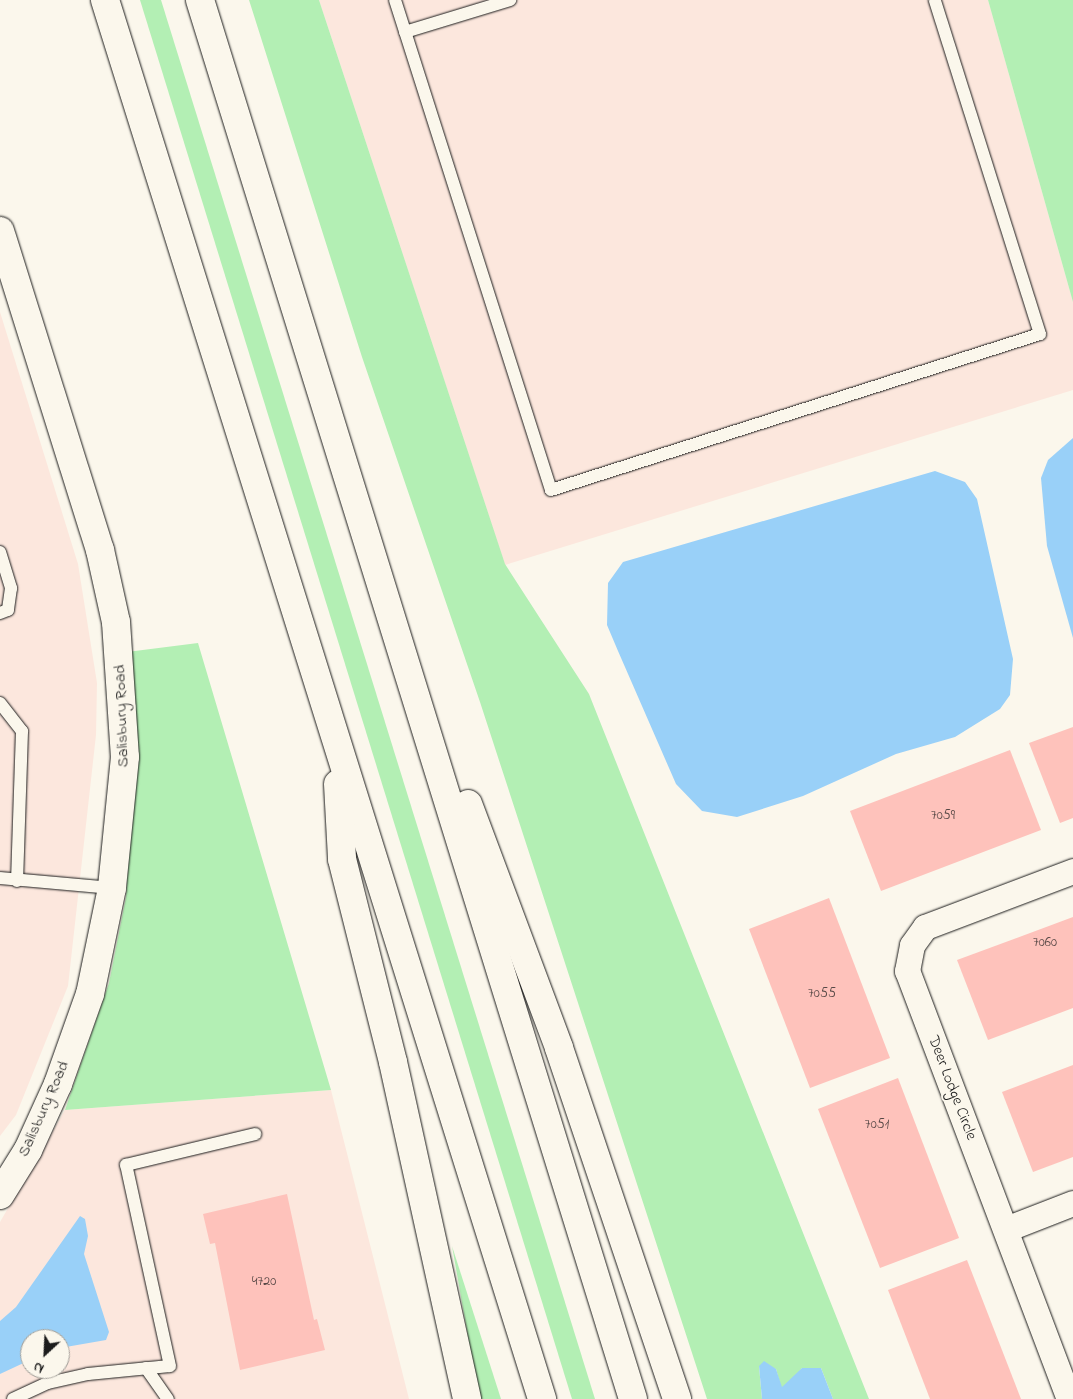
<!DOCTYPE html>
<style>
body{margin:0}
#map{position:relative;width:1073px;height:1399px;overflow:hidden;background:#fbf7ec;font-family:"Indie Flower",sans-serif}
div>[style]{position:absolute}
.built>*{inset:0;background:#fce7dd}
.green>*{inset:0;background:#b3efb4}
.water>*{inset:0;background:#99d0f8}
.building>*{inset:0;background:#fec2bb}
.roads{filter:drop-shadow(0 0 1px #1c1c1c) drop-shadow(0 0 1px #1c1c1c)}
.lane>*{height:12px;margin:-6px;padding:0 6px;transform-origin:6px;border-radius:6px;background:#fbf7ec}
.street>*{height:25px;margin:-12.5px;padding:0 12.5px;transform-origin:12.5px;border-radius:12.5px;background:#fbf7ec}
.secondary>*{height:28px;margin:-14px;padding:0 14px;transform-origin:14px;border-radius:14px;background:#fbf7ec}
.highway>*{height:28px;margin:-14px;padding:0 14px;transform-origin:14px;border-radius:14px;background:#fbf7ec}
span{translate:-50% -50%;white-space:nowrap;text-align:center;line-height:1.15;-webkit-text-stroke:4px #fbf7ec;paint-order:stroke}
.number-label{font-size:14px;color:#544644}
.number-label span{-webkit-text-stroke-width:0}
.street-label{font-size:16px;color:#1c1c1c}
.north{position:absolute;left:20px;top:1329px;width:50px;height:50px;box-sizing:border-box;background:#fbf7ec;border:1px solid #a29f99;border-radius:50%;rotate:205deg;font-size:14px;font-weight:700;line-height:20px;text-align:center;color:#1c1c1c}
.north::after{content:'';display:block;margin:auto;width:18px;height:22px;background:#1c1c1c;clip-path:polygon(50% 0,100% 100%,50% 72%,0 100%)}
</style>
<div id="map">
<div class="built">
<div style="clip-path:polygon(319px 0,988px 0,1073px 302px,1073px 390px,505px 565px)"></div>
<div style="clip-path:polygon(0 312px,78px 564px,97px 683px,96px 735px,68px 986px,16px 1115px,0 1136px)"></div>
<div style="clip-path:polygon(evenodd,331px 1090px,409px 1399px,0 1399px,0 1222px,65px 1110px,331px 1090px,30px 1339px,60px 1339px,60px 1369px,30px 1369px,30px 1339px)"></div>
</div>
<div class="green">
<div style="clip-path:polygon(140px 0,161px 0,595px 1399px,572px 1399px)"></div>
<div style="clip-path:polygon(249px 0,319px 0,505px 564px,589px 694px,869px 1399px,833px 1399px,821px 1368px,802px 1368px,787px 1387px,781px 1387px,776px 1369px,759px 1366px,762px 1399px,707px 1399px,480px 702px,362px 357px)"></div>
<div style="clip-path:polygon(988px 0,1073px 0,1073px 302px)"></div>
<div style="clip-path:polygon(198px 643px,331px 1090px,65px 1110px,109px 983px,126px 897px,135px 739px,127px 652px)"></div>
<div style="clip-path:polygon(452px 1246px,501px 1399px,479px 1399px)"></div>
</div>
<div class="water">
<div style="clip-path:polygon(1073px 438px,1073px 638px,1047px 546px,1041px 478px,1048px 460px)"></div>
<div style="clip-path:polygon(935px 471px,965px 482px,977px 499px,1013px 659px,1010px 695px,1000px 709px,955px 737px,896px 754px,803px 796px,737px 817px,702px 811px,676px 784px,618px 651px,607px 625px,608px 583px,623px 562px)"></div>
<div style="clip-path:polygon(80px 1216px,85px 1219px,88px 1236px,84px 1254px,109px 1332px,106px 1340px,60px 1348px,60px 1339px,30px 1339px,30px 1360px,0 1374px,0 1321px,16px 1307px)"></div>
<div style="clip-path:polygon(764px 1361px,776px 1369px,782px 1387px,802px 1368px,821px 1368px,833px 1399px,762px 1399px,759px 1366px)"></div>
</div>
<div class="building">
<div style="clip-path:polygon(1073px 727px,1073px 818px,1060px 823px,1029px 743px)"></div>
<div style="clip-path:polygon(1010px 750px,1041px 830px,881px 891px,850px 811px)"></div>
<div style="clip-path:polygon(829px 898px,890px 1058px,810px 1088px,749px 929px)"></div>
<div style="clip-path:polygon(1073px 917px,1073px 1008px,988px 1040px,957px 960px)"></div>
<div style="clip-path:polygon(1073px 1065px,1073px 1157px,1033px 1172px,1002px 1092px)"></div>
<div style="clip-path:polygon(898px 1078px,959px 1238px,880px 1268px,818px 1109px)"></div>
<div style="clip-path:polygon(287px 1194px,314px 1320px,317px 1319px,325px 1350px,240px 1370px,215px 1243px,210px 1244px,203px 1214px)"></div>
<div style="clip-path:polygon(967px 1260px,1021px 1399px,930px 1399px,888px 1290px)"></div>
</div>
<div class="roads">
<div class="lane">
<div style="left:395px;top:0;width:514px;rotate:72.34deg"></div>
<div style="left:551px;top:490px;width:513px;rotate:-17.69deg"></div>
<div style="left:1040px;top:334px;width:350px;rotate:-107.5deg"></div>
<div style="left:405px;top:32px;width:110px;rotate:-16.9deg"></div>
<div style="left:0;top:552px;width:38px;rotate:73deg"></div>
<div style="left:11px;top:588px;width:22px;rotate:98deg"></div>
<div style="left:8px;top:610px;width:9px;rotate:159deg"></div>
<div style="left:0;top:703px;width:36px;rotate:52deg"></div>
<div style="left:22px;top:731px;width:150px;rotate:91.9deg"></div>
<div style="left:0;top:878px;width:112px;rotate:5.1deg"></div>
<div style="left:146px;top:1368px;width:38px;rotate:55deg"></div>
<div style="left:13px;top:1399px;width:38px;rotate:-25deg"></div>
<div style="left:48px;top:1383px;width:41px;rotate:-12.7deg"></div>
<div style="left:88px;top:1374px;width:82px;rotate:-5.6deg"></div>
<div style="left:170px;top:1366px;width:206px;rotate:-102.3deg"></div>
<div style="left:126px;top:1165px;width:133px;rotate:-13.5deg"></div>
</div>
<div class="street">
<div style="left:1006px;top:1229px;width:72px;rotate:-21.2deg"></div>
<div style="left:1069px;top:1399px;width:458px;rotate:-110.7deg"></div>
<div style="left:907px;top:971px;width:26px;rotate:-79deg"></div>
<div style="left:912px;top:945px;width:22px;rotate:-54deg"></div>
<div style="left:925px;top:927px;width:158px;rotate:-20.7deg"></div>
</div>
<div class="secondary">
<div style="left:0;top:231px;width:334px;rotate:72.6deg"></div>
<div style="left:100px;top:550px;width:74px;rotate:77.5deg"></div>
<div style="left:116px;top:622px;width:135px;rotate:86.2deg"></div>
<div style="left:125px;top:757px;width:132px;rotate:95.7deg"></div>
<div style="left:112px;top:888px;width:108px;rotate:101.7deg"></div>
<div style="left:90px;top:994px;width:96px;rotate:109.6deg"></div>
<div style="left:58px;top:1084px;width:72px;rotate:114.4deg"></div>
<div style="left:28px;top:1150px;width:53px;rotate:121.9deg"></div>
</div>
<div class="highway">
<div style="left:105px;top:0;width:1466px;rotate:72.65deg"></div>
<div style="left:200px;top:0;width:1464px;rotate:72.8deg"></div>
<div style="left:338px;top:784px;width:75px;rotate:86.9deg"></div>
<div style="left:342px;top:859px;width:209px;rotate:75.9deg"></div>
<div style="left:393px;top:1062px;width:345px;rotate:77.6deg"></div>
<div style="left:468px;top:804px;width:260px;rotate:69.5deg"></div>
<div style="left:559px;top:1048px;width:370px;rotate:71.4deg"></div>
</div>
</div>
<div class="number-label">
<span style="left:943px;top:816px">7059</span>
<span style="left:1045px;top:943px">7060</span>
<span style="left:822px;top:994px">7055</span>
<span style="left:877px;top:1125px">7051</span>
<span style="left:264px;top:1282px">4720</span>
</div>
<div class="street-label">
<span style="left:122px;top:716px;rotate:-92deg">Salisbury Road</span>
<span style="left:952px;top:1088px;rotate:69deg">Deer Lodge Circle</span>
<span style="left:44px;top:1109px;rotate:-66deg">Salisbury Road</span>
</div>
<div class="north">N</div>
</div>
